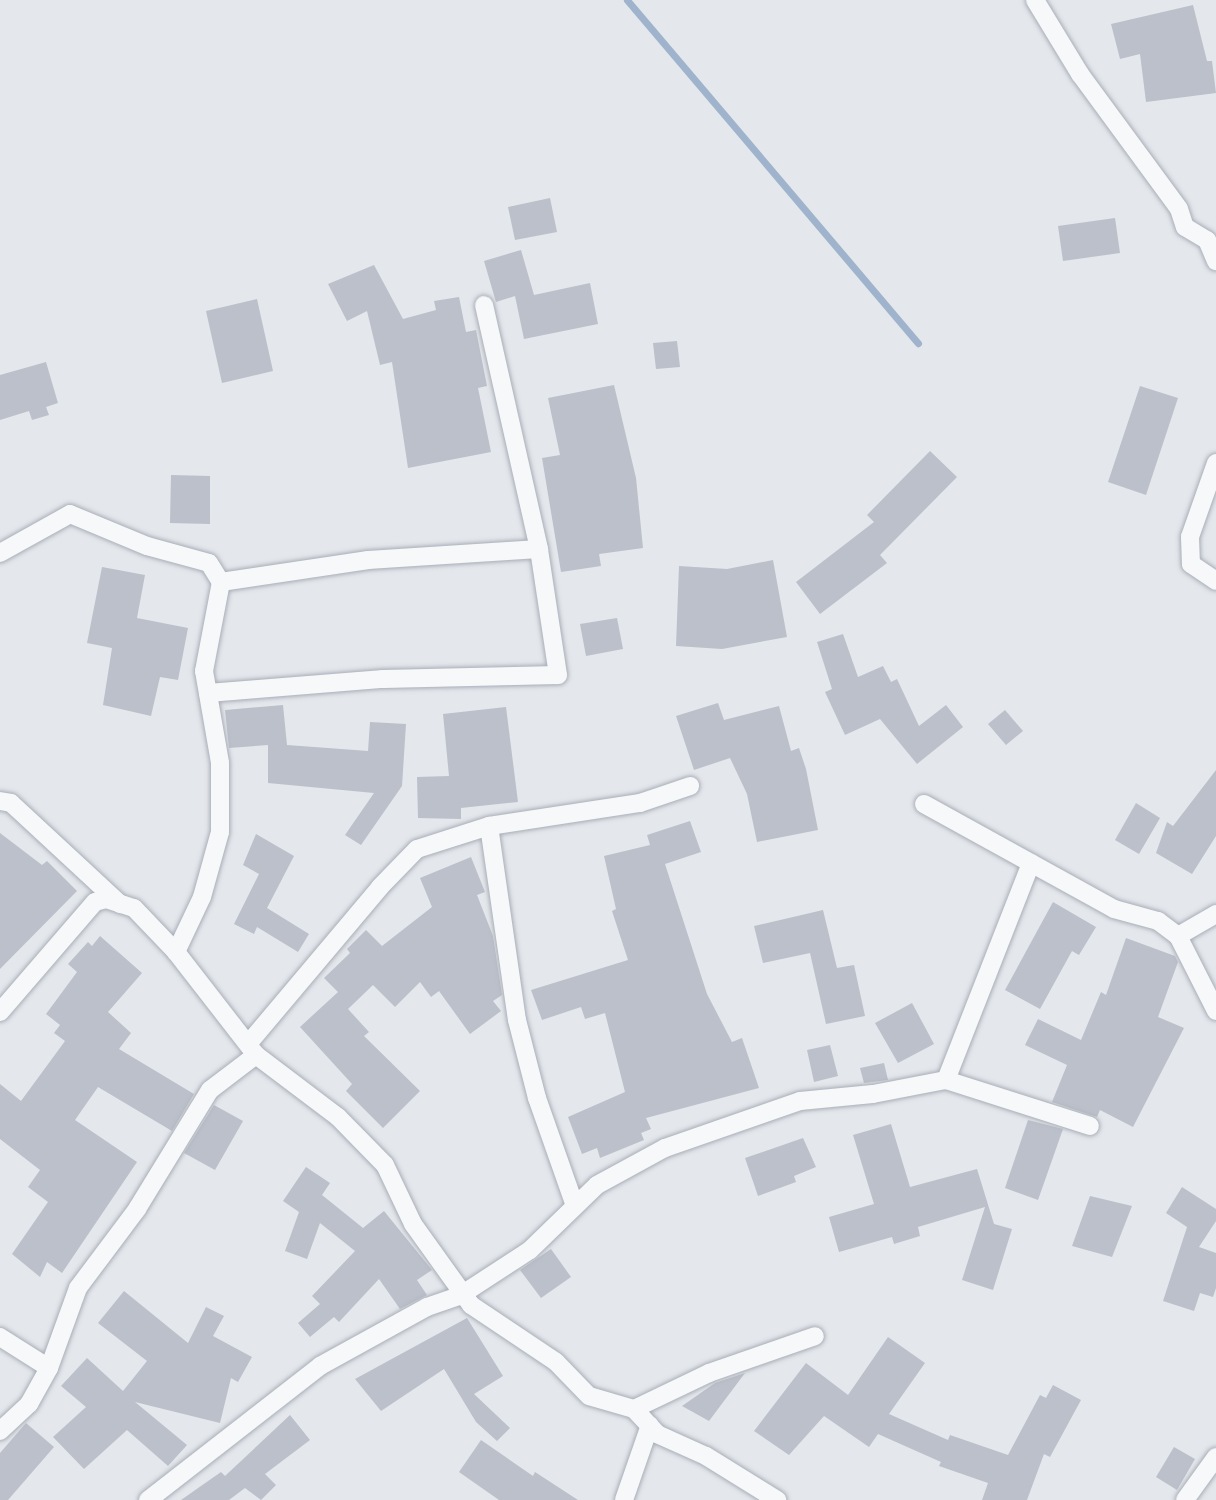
<!DOCTYPE html>
<style>
body{margin:0}
#map{position:relative;width:1216px;height:1500px;overflow:hidden;background:#e4e7ec;font-family:"Work Sans",sans-serif}
div>[style]{position:absolute}
.stream>*{height:7px;margin:-3.5px;padding:0 3.5px;transform-origin:3.5px;border-radius:3.5px;background:#9fb4cc}
.building>*{inset:0;background:#bbc0ca}
.roads{filter:drop-shadow(0 0 2px #a9aeb7) drop-shadow(0 0 2px #a9aeb7)}
.minor>*{height:18px;margin:-9px;padding:0 9px;transform-origin:9px;border-radius:9px;background:#f7f8fa}
span{translate:-50% -50%;white-space:nowrap;text-align:center;line-height:1.15;-webkit-text-stroke:6px #f4f6f9;paint-order:stroke}
</style>
<div id="map">
<div class="stream">
<div style="left:627px;top:0;width:450px;rotate:49.7deg"></div>
</div>
<div class="building">
<div style="clip-path:polygon(1193px 5px,1207px 61px,1212px 61px,1216px 93px,1146px 102px,1140px 54px,1120px 59px,1111px 24px)"></div>
<div style="clip-path:polygon(550px 198px,557px 232px,515px 240px,508px 207px)"></div>
<div style="clip-path:polygon(1115px 218px,1120px 253px,1063px 261px,1058px 226px)"></div>
<div style="clip-path:polygon(521px 250px,534px 295px,590px 283px,598px 324px,524px 339px,515px 296px,496px 302px,484px 261px)"></div>
<div style="clip-path:polygon(374px 265px,403px 319px,436px 310px,434px 301px,459px 297px,466px 332px,476px 330px,487px 386px,478px 388px,491px 452px,408px 468px,392px 362px,380px 365px,367px 311px,347px 321px,328px 284px)"></div>
<div style="clip-path:polygon(257px 299px,273px 371px,222px 383px,206px 311px)"></div>
<div style="clip-path:polygon(677px 341px,680px 367px,656px 369px,653px 343px)"></div>
<div style="clip-path:polygon(46px 362px,58px 403px,46px 407px,49px 415px,32px 420px,29px 411px,0 420px,0 375px)"></div>
<div style="clip-path:polygon(614px 385px,636px 478px,643px 548px,599px 554px,601px 566px,561px 572px,542px 458px,560px 455px,548px 398px)"></div>
<div style="clip-path:polygon(1140px 386px,1178px 398px,1146px 495px,1108px 482px)"></div>
<div style="clip-path:polygon(930px 451px,957px 477px,880px 555px,887px 563px,820px 614px,796px 582px,874px 522px,867px 515px)"></div>
<div style="clip-path:polygon(171px 475px,210px 476px,210px 524px,170px 523px)"></div>
<div style="clip-path:polygon(773px 560px,787px 637px,722px 649px,676px 646px,679px 566px,727px 569px)"></div>
<div style="clip-path:polygon(102px 567px,145px 575px,137px 618px,188px 628px,178px 680px,160px 677px,151px 716px,103px 705px,112px 648px,87px 643px)"></div>
<div style="clip-path:polygon(617px 618px,623px 649px,586px 656px,580px 624px)"></div>
<div style="clip-path:polygon(843px 634px,858px 677px,883px 666px,891px 682px,897px 679px,919px 726px,946px 705px,963px 727px,917px 764px,880px 719px,845px 735px,825px 692px,832px 689px,817px 642px)"></div>
<div style="clip-path:polygon(718px 703px,724px 720px,779px 706px,791px 751px,799px 748px,806px 769px,818px 830px,757px 842px,747px 794px,730px 758px,694px 770px,676px 716px)"></div>
<div style="clip-path:polygon(283px 705px,287px 745px,368px 751px,370px 722px,406px 724px,402px 786px,361px 845px,345px 835px,374px 793px,268px 783px,268px 745px,229px 748px,225px 710px)"></div>
<div style="clip-path:polygon(506px 707px,518px 802px,461px 808px,461px 819px,418px 818px,417px 777px,449px 776px,443px 714px)"></div>
<div style="clip-path:polygon(1005px 710px,1023px 731px,1006px 745px,988px 724px)"></div>
<div style="clip-path:polygon(1216px 770px,1216px 836px,1192px 874px,1156px 853px,1167px 822px,1173px 826px)"></div>
<div style="clip-path:polygon(1136px 803px,1160px 818px,1139px 854px,1115px 840px)"></div>
<div style="clip-path:polygon(690px 821px,701px 852px,665px 864px,707px 994px,732px 1042px,742px 1038px,759px 1088px,646px 1118px,651px 1129px,641px 1133px,644px 1140px,600px 1158px,597px 1148px,582px 1154px,568px 1117px,625px 1092px,605px 1013px,585px 1019px,581px 1007px,542px 1020px,531px 990px,628px 960px,612px 911px,616px 909px,604px 856px,650px 845px,647px 835px)"></div>
<div style="clip-path:polygon(0 833px,42px 865px,47px 861px,77px 891px,0 969px)"></div>
<div style="clip-path:polygon(256px 834px,294px 856px,267px 908px,309px 934px,298px 952px,257px 927px,254px 934px,234px 924px,259px 874px,243px 865px)"></div>
<div style="clip-path:polygon(471px 857px,485px 892px,477px 895px,493px 936px,502px 995px,493px 1001px,501px 1011px,470px 1034px,439px 991px,431px 997px,420px 982px,395px 1007px,373px 985px,348px 1009px,369px 1032px,364px 1036px,420px 1091px,383px 1128px,346px 1091px,352px 1084px,300px 1027px,338px 992px,324px 978px,350px 953px,347px 949px,366px 930px,382px 946px,432px 907px,420px 878px)"></div>
<div style="clip-path:polygon(1053px 902px,1096px 927px,1079px 955px,1072px 951px,1040px 1009px,1005px 990px)"></div>
<div style="clip-path:polygon(823px 910px,837px 968px,854px 965px,865px 1016px,826px 1024px,810px 953px,763px 963px,754px 926px)"></div>
<div style="clip-path:polygon(100px 936px,142px 973px,108px 1012px,131px 1033px,119px 1049px,194px 1094px,172px 1131px,98px 1087px,75px 1120px,137px 1162px,62px 1273px,47px 1262px,40px 1277px,12px 1254px,48px 1202px,28px 1187px,40px 1170px,0 1139px,0 1084px,21px 1101px,65px 1041px,54px 1033px,60px 1025px,46px 1014px,77px 972px,68px 964px,88px 942px,92px 946px)"></div>
<div style="clip-path:polygon(1126px 938px,1175px 956px,1178px 962px,1158px 1017px,1184px 1028px,1133px 1127px,1100px 1110px,1097px 1117px,1052px 1102px,1067px 1065px,1025px 1045px,1038px 1019px,1081px 1040px,1101px 992px,1106px 995px)"></div>
<div style="clip-path:polygon(912px 1003px,934px 1044px,898px 1063px,875px 1023px)"></div>
<div style="clip-path:polygon(830px 1045px,838px 1076px,814px 1082px,807px 1050px)"></div>
<div style="clip-path:polygon(884px 1063px,888px 1080px,864px 1083px,860px 1068px)"></div>
<div style="clip-path:polygon(214px 1105px,243px 1121px,215px 1170px,184px 1153px)"></div>
<div style="clip-path:polygon(1028px 1120px,1063px 1129px,1038px 1200px,1005px 1188px)"></div>
<div style="clip-path:polygon(891px 1124px,910px 1187px,977px 1169px,994px 1224px,1012px 1229px,993px 1290px,962px 1280px,985px 1207px,918px 1227px,920px 1236px,894px 1244px,892px 1237px,839px 1252px,829px 1217px,874px 1204px,853px 1135px)"></div>
<div style="clip-path:polygon(803px 1138px,816px 1167px,794px 1176px,796px 1182px,758px 1196px,745px 1158px)"></div>
<div style="clip-path:polygon(306px 1167px,330px 1183px,322px 1195px,363px 1228px,384px 1211px,432px 1270px,417px 1280px,427px 1295px,400px 1309px,379px 1279px,339px 1322px,334px 1317px,310px 1337px,298px 1323px,320px 1304px,312px 1296px,355px 1251px,320px 1223px,307px 1259px,285px 1251px,299px 1212px,283px 1201px)"></div>
<div style="clip-path:polygon(1182px 1187px,1216px 1209px,1216px 1221px,1199px 1247px,1216px 1253px,1216px 1288px,1213px 1297px,1200px 1293px,1194px 1311px,1163px 1301px,1187px 1227px,1166px 1213px)"></div>
<div style="clip-path:polygon(1090px 1196px,1132px 1206px,1112px 1257px,1072px 1246px)"></div>
<div style="clip-path:polygon(551px 1249px,571px 1277px,541px 1298px,520px 1270px)"></div>
<div style="clip-path:polygon(124px 1291px,188px 1343px,206px 1307px,224px 1316px,213px 1336px,252px 1357px,238px 1382px,231px 1378px,220px 1423px,135px 1402px,187px 1445px,168px 1466px,127px 1430px,84px 1469px,53px 1437px,86px 1407px,61px 1386px,87px 1358px,123px 1391px,147px 1361px,98px 1323px)"></div>
<div style="clip-path:polygon(467px 1318px,503px 1376px,474px 1394px,510px 1428px,497px 1441px,476px 1422px,444px 1369px,381px 1411px,355px 1379px)"></div>
<div style="clip-path:polygon(888px 1337px,925px 1363px,889px 1414px,948px 1440px,950px 1435px,1008px 1455px,1040px 1395px,1046px 1398px,1053px 1385px,1081px 1400px,1050px 1457px,1044px 1454px,1027px 1500px,982px 1500px,988px 1483px,939px 1466px,941px 1462px,878px 1434px,869px 1447px,824px 1416px,789px 1455px,754px 1431px,806px 1363px,848px 1395px)"></div>
<div style="clip-path:polygon(745px 1373px,709px 1421px,682px 1406px,715px 1383px)"></div>
<div style="clip-path:polygon(290px 1415px,310px 1440px,265px 1474px,276px 1485px,261px 1500px,245px 1488px,229px 1500px,181px 1500px,221px 1472px,225px 1476px)"></div>
<div style="clip-path:polygon(26px 1423px,54px 1447px,8px 1500px,0 1500px,0 1453px)"></div>
<div style="clip-path:polygon(481px 1440px,533px 1476px,535px 1472px,578px 1500px,499px 1500px,459px 1472px)"></div>
<div style="clip-path:polygon(1174px 1447px,1195px 1459px,1177px 1490px,1156px 1477px)"></div>
</div>
<div class="roads">
<div class="minor">
<div style="left:1035px;top:0;width:87px;rotate:58.7deg"></div>
<div style="left:1080px;top:74px;width:167px;rotate:53.7deg"></div>
<div style="left:1179px;top:209px;width:19px;rotate:72deg"></div>
<div style="left:1185px;top:227px;width:26px;rotate:31deg"></div>
<div style="left:1207px;top:240px;width:23px;rotate:67deg"></div>
<div style="left:1216px;top:463px;width:78px;rotate:109.4deg"></div>
<div style="left:1190px;top:537px;width:27px;rotate:88deg"></div>
<div style="left:1191px;top:564px;width:30px;rotate:34deg"></div>
<div style="left:0;top:553px;width:80px;rotate:-29.1deg"></div>
<div style="left:70px;top:514px;width:83px;rotate:22.6deg"></div>
<div style="left:147px;top:546px;width:64px;rotate:15.3deg"></div>
<div style="left:209px;top:563px;width:22px;rotate:58deg"></div>
<div style="left:221px;top:582px;width:91px;rotate:100.8deg"></div>
<div style="left:204px;top:671px;width:93px;rotate:80.1deg"></div>
<div style="left:220px;top:763px;width:69px;rotate:90deg"></div>
<div style="left:220px;top:832px;width:67px;rotate:105.5deg"></div>
<div style="left:202px;top:897px;width:61px;rotate:115.3deg"></div>
<div style="left:221px;top:582px;width:149px;rotate:-8.5deg"></div>
<div style="left:368px;top:560px;width:171px;rotate:-3.7deg"></div>
<div style="left:208px;top:693px;width:176px;rotate:-4.6deg"></div>
<div style="left:383px;top:679px;width:175px;rotate:-1.3deg"></div>
<div style="left:558px;top:675px;width:127px;rotate:-98.6deg"></div>
<div style="left:539px;top:549px;width:250px;rotate:-102.7deg"></div>
<div style="left:0;top:801px;width:11px;rotate:10deg"></div>
<div style="left:11px;top:803px;width:149px;rotate:42.8deg"></div>
<div style="left:924px;top:804px;width:217px;rotate:28.9deg"></div>
<div style="left:1114px;top:909px;width:46px;rotate:15.3deg"></div>
<div style="left:1158px;top:921px;width:25px;rotate:37deg"></div>
<div style="left:1178px;top:936px;width:84px;rotate:63.1deg"></div>
<div style="left:489px;top:826px;width:196px;rotate:81.8deg"></div>
<div style="left:517px;top:1020px;width:81px;rotate:75.6deg"></div>
<div style="left:537px;top:1098px;width:111px;rotate:70.6deg"></div>
<div style="left:1178px;top:936px;width:44px;rotate:-30.1deg"></div>
<div style="left:0;top:1012px;width:145px;rotate:-49.2deg"></div>
<div style="left:95px;top:902px;width:11px;rotate:-15deg"></div>
<div style="left:106px;top:899px;width:29px;rotate:18deg"></div>
<div style="left:134px;top:908px;width:61px;rotate:46.3deg"></div>
<div style="left:176px;top:952px;width:130px;rotate:52.2deg"></div>
<div style="left:256px;top:1055px;width:103px;rotate:37.1deg"></div>
<div style="left:338px;top:1117px;width:67px;rotate:45.6deg"></div>
<div style="left:385px;top:1165px;width:65px;rotate:64.6deg"></div>
<div style="left:413px;top:1224px;width:100px;rotate:54.4deg"></div>
<div style="left:471px;top:1305px;width:102px;rotate:33.8deg"></div>
<div style="left:556px;top:1362px;width:47px;rotate:45.9deg"></div>
<div style="left:589px;top:1396px;width:47px;rotate:16.1deg"></div>
<div style="left:634px;top:1409px;width:34px;rotate:47deg"></div>
<div style="left:657px;top:1434px;width:54px;rotate:24.2deg"></div>
<div style="left:706px;top:1456px;width:84px;rotate:31.8deg"></div>
<div style="left:248px;top:1044px;width:205px;rotate:-49.9deg"></div>
<div style="left:380px;top:887px;width:53px;rotate:-45.8deg"></div>
<div style="left:417px;top:849px;width:76px;rotate:-17.7deg"></div>
<div style="left:489px;top:826px;width:153px;rotate:-8.7deg"></div>
<div style="left:640px;top:803px;width:53px;rotate:-18.8deg"></div>
<div style="left:946px;top:1080px;width:233px;rotate:-68.6deg"></div>
<div style="left:0;top:1337px;width:58px;rotate:32.3deg"></div>
<div style="left:634px;top:1409px;width:83px;rotate:-25.6deg"></div>
<div style="left:709px;top:1373px;width:112px;rotate:-19.2deg"></div>
<div style="left:0;top:1431px;width:40px;rotate:-43deg"></div>
<div style="left:29px;top:1404px;width:41px;rotate:-60.9deg"></div>
<div style="left:49px;top:1368px;width:85px;rotate:-70.1deg"></div>
<div style="left:78px;top:1288px;width:99px;rotate:-53.2deg"></div>
<div style="left:137px;top:1209px;width:140px;rotate:-58.5deg"></div>
<div style="left:210px;top:1090px;width:58px;rotate:-37.3deg"></div>
<div style="left:148px;top:1500px;width:218px;rotate:-37.9deg"></div>
<div style="left:320px;top:1366px;width:122px;rotate:-28.9deg"></div>
<div style="left:427px;top:1307px;width:36px;rotate:-19deg"></div>
<div style="left:461px;top:1295px;width:82px;rotate:-33.1deg"></div>
<div style="left:530px;top:1250px;width:93px;rotate:-44.1deg"></div>
<div style="left:597px;top:1185px;width:77px;rotate:-28.6deg"></div>
<div style="left:665px;top:1148px;width:143px;rotate:-19.2deg"></div>
<div style="left:800px;top:1101px;width:73px;rotate:-5.5deg"></div>
<div style="left:873px;top:1094px;width:74px;rotate:-10.9deg"></div>
<div style="left:946px;top:1080px;width:151px;rotate:17.7deg"></div>
<div style="left:624px;top:1500px;width:79px;rotate:-70.9deg"></div>
<div style="left:1185px;top:1500px;width:53px;rotate:-54.2deg"></div>
</div>
</div>
</div>
